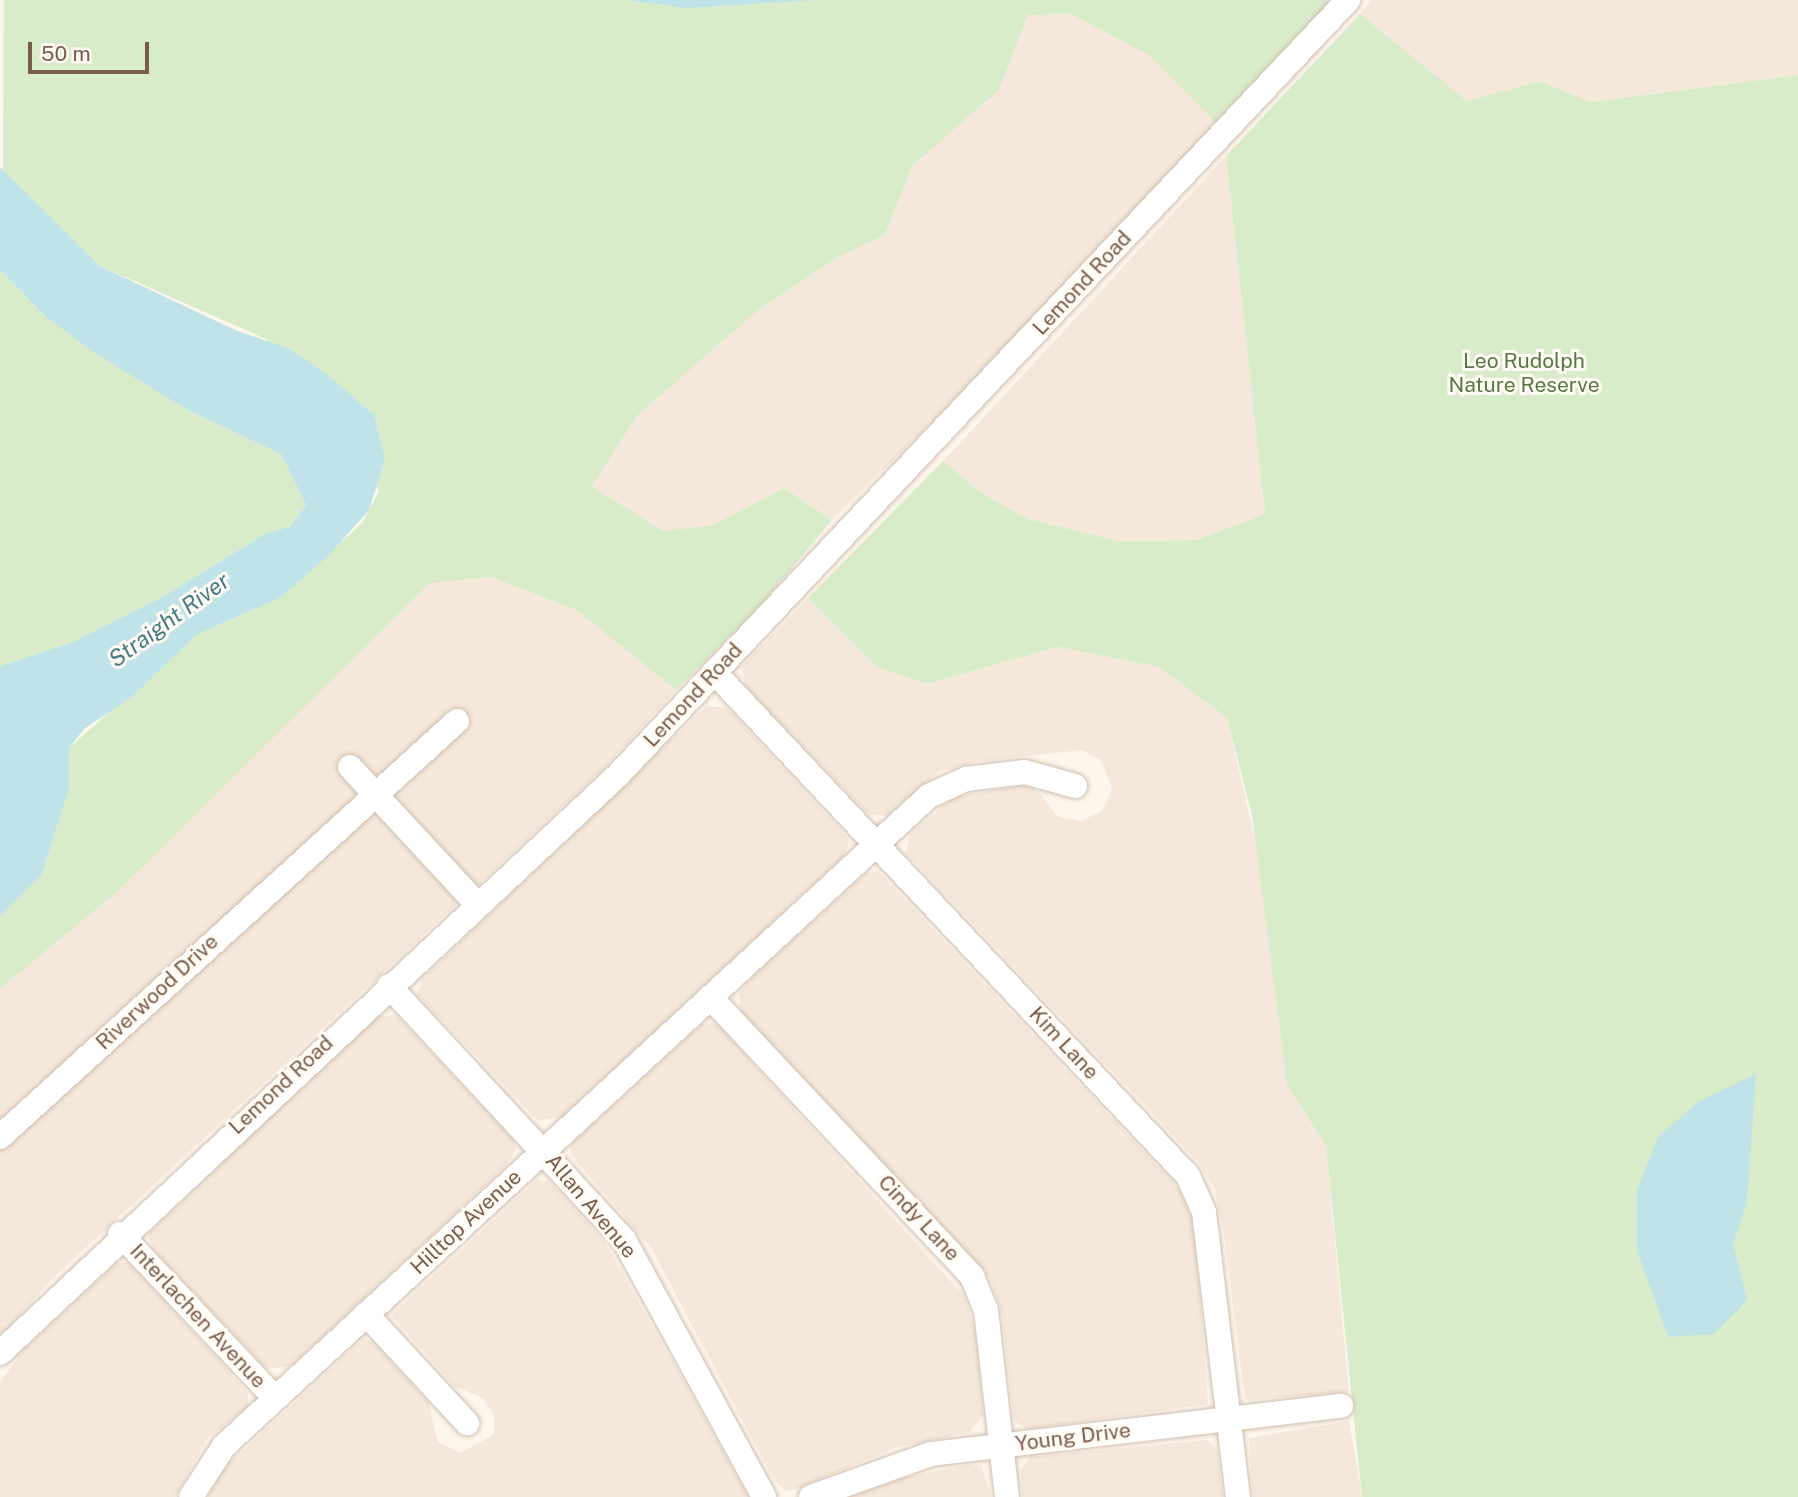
<!DOCTYPE html>
<style>
body{margin:0}
#map{position:relative;width:1798px;height:1497px;overflow:hidden;background:#fdf6ec;font-family:"Public Sans",sans-serif}
div>[style]{position:absolute}
.residential>*{inset:0;background:#f5e8da}
.green>*{inset:0;background:#d8ecc9}
.water>*{inset:0;background:#bfe3e8}
.roads{filter:drop-shadow(0 0 2px #d1beb0) drop-shadow(0 0 2px #d1beb0)}
.minor>*{height:24px;margin:-12px;padding:0 12px;transform-origin:12px;border-radius:12px;background:#fff}
span{translate:-50% -50%;white-space:nowrap;text-align:center;line-height:1.15;-webkit-text-stroke:6px #fffaf3;paint-order:stroke}
.street-label{font-size:21px;color:#7a5c4d}
.park-label{font-size:21px;color:#537a41}
.water-label{font-size:23px;color:#437c86;font-style:italic}
.scale{position:absolute;left:28px;top:42px;width:121px;height:32px;box-sizing:border-box;border:4px solid #7a5c4d;border-top:0;padding-left:9px;font-size:21px;line-height:24px;white-space:nowrap;color:#7a5c4d;-webkit-text-stroke:5px #fffaf3;paint-order:stroke}
</style>
<div id="map">
<div class="residential">
<div style="clip-path:polygon(1372px 0,1798px 0,1798px 75px,1591px 102px,1540px 81px,1467px 101px,1360px 14px)"></div>
<div style="clip-path:polygon(1071px 14px,1150px 56px,1217px 124px,966px 389px,832px 520px,784px 488px,713px 525px,663px 531px,592px 486px,637px 416px,756px 312px,838px 257px,885px 235px,912px 166px,999px 90px,1028px 15px)"></div>
<div style="clip-path:polygon(1226px 156px,1265px 514px,1196px 540px,1119px 541px,1028px 519px,983px 494px,943px 461px)"></div>
<div style="clip-path:polygon(491px 577px,576px 610px,676px 690px,602px 770px,54px 1277px,0 1337px,0 989px,116px 893px,430px 582px)"></div>
<div style="clip-path:polygon(808px 598px,841px 630px,927px 684px,1058px 647px,1159px 667px,1227px 718px,1326px 1146px,1349px 1392px,1245px 1400px,1224px 1233px,1214px 1187px,1198px 1162px,906px 853px,910px 834px,955px 797px,1025px 785px,1039px 792px,1057px 816px,1081px 821px,1102px 811px,1112px 789px,1101px 760px,1082px 750px,974px 762px,939px 772px,887px 816px,868px 814px,745px 686px,742px 666px)"></div>
<div style="clip-path:polygon(707px 706px,727px 708px,842px 831px,849px 839px,845px 855px,562px 1117px,538px 1121px,417px 994px,424px 977px)"></div>
<div style="clip-path:polygon(878px 871px,1182px 1192px,1195px 1226px,1208px 1404px,1028px 1429px,1014px 1421px,1002px 1313px,990px 1278px,741px 1013px,739px 994px,746px 983px,865px 874px)"></div>
<div style="clip-path:polygon(396px 1015px,513px 1139px,516px 1150px,505px 1167px,291px 1366px,267px 1369px,153px 1250px,148px 1234px,375px 1016px)"></div>
<div style="clip-path:polygon(702px 1024px,718px 1025px,965px 1297px,976px 1333px,983px 1415px,970px 1432px,897px 1447px,797px 1489px,786px 1491px,774px 1480px,651px 1248px,570px 1154px,572px 1143px)"></div>
<div style="clip-path:polygon(537px 1180px,549px 1181px,605px 1242px,749px 1497px,208px 1497px,221px 1471px,363px 1339px,373px 1342px,429px 1403px,438px 1442px,461px 1453px,494px 1434px,494px 1415px,483px 1398px,454px 1386px,391px 1315px)"></div>
<div style="clip-path:polygon(117px 1263px,130px 1263px,248px 1393px,248px 1406px,207px 1439px,175px 1497px,0 1497px,0 1382px,25px 1348px)"></div>
<div style="clip-path:polygon(1349px 1421px,1362px 1497px,1253px 1497px,1249px 1438px)"></div>
<div style="clip-path:polygon(1208px 1440px,1217px 1450px,1223px 1497px,1022px 1497px,1021px 1469px,1030px 1457px)"></div>
<div style="clip-path:polygon(968px 1465px,982px 1466px,991px 1497px,847px 1497px,882px 1482px)"></div>
</div>
<div class="green">
<div style="clip-path:polygon(4px 0,1327px 0,1329px 5px,1217px 124px,1150px 56px,1071px 14px,1028px 15px,999px 90px,912px 166px,885px 235px,838px 257px,756px 312px,637px 416px,592px 486px,663px 531px,713px 525px,784px 488px,832px 520px,762px 604px,676px 690px,576px 610px,491px 577px,430px 583px,116px 893px,0 989px,0 916px,42px 874px,69px 789px,69px 748px,197px 634px,280px 598px,362px 523px,379px 491px,266px 339px,100px 266px,3px 172px)"></div>
<div style="clip-path:polygon(1360px 14px,1467px 101px,1540px 81px,1591px 102px,1798px 75px,1798px 1497px,1362px 1497px,1326px 1146px,1287px 1084px,1252px 815px,1227px 718px,1159px 667px,1058px 647px,927px 684px,877px 667px,808px 598px,943px 461px,983px 494px,1028px 519px,1119px 541px,1196px 540px,1265px 514px,1226px 156px)"></div>
<div style="clip-path:polygon(0 270px,46px 317px,191px 412px,281px 454px,306px 505px,291px 526px,265px 534px,161px 598px,73px 642px,0 666px)"></div>
</div>
<div class="water">
<div style="clip-path:polygon(627px 0,816px 0,687px 8px)"></div>
<div style="clip-path:polygon(0 167px,100px 266px,235px 330px,290px 349px,328px 375px,374px 415px,385px 459px,369px 510px,330px 554px,280px 598px,197px 634px,133px 696px,84px 729px,69px 748px,69px 789px,42px 874px,0 916px,0 666px,73px 642px,161px 598px,265px 534px,291px 526px,306px 505px,281px 454px,191px 412px,98px 355px,46px 317px,0 270px)"></div>
<div style="clip-path:polygon(1756px 1074px,1747px 1202px,1733px 1244px,1747px 1300px,1714px 1334px,1668px 1337px,1637px 1250px,1637px 1190px,1658px 1137px,1698px 1102px)"></div>
</div>
<div class="roads">
<div class="minor">
<div style="left:714px;top:672px;width:692px;rotate:46.76deg"></div>
<div style="left:1188px;top:1176px;width:39px;rotate:66deg"></div>
<div style="left:1204px;top:1212px;width:287px;rotate:83.2deg"></div>
<div style="left:350px;top:767px;width:187px;rotate:47.2deg"></div>
<div style="left:389px;top:986px;width:346px;rotate:47.2deg"></div>
<div style="left:624px;top:1240px;width:293px;rotate:61.4deg"></div>
<div style="left:710px;top:997px;width:383px;rotate:46.8deg"></div>
<div style="left:972px;top:1276px;width:37px;rotate:68deg"></div>
<div style="left:986px;top:1310px;width:188px;rotate:83.6deg"></div>
<div style="left:0;top:1137px;width:618px;rotate:-42.31deg"></div>
<div style="left:120px;top:1234px;width:226px;rotate:46.6deg"></div>
<div style="left:366px;top:1314px;width:149px;rotate:47.2deg"></div>
<div style="left:0;top:1353px;width:846px;rotate:-43.08deg"></div>
<div style="left:618px;top:775px;width:1065px;rotate:-46.71deg"></div>
<div style="left:191px;top:1497px;width:61px;rotate:-57.1deg"></div>
<div style="left:224px;top:1446px;width:959px;rotate:-42.68deg"></div>
<div style="left:929px;top:796px;width:41px;rotate:-24.7deg"></div>
<div style="left:966px;top:779px;width:59px;rotate:-6.8deg"></div>
<div style="left:1025px;top:772px;width:52px;rotate:15.6deg"></div>
<div style="left:811px;top:1497px;width:127px;rotate:-19.7deg"></div>
<div style="left:931px;top:1454px;width:413px;rotate:-6.7deg"></div>
</div>
</div>
<div class="street-label">
<span style="left:1082px;top:283px;rotate:-47deg">Lemond Road</span>
<span style="left:693px;top:695px;rotate:-47deg">Lemond Road</span>
<span style="left:157px;top:992px;rotate:-43deg">Riverwood Drive</span>
<span style="left:1064px;top:1043px;rotate:47deg">Kim Lane</span>
<span style="left:281px;top:1085px;rotate:-43deg">Lemond Road</span>
<span style="left:591px;top:1206px;rotate:50deg">Allan Avenue</span>
<span style="left:919px;top:1218px;rotate:47deg">Cindy Lane</span>
<span style="left:466px;top:1222px;rotate:-43deg">Hilltop Avenue</span>
<span style="left:198px;top:1316px;rotate:47deg">Interlachen Avenue</span>
<span style="left:1073px;top:1437px;rotate:-7deg">Young Drive</span>
</div>
<div class="park-label">
<span style="left:1524px;top:373px">Leo Rudolph<br>Nature Reserve</span>
</div>
<div class="water-label">
<span style="left:169px;top:620px;rotate:-36deg">Straight River</span>
</div>
<div class="scale">50 m</div>
</div>
